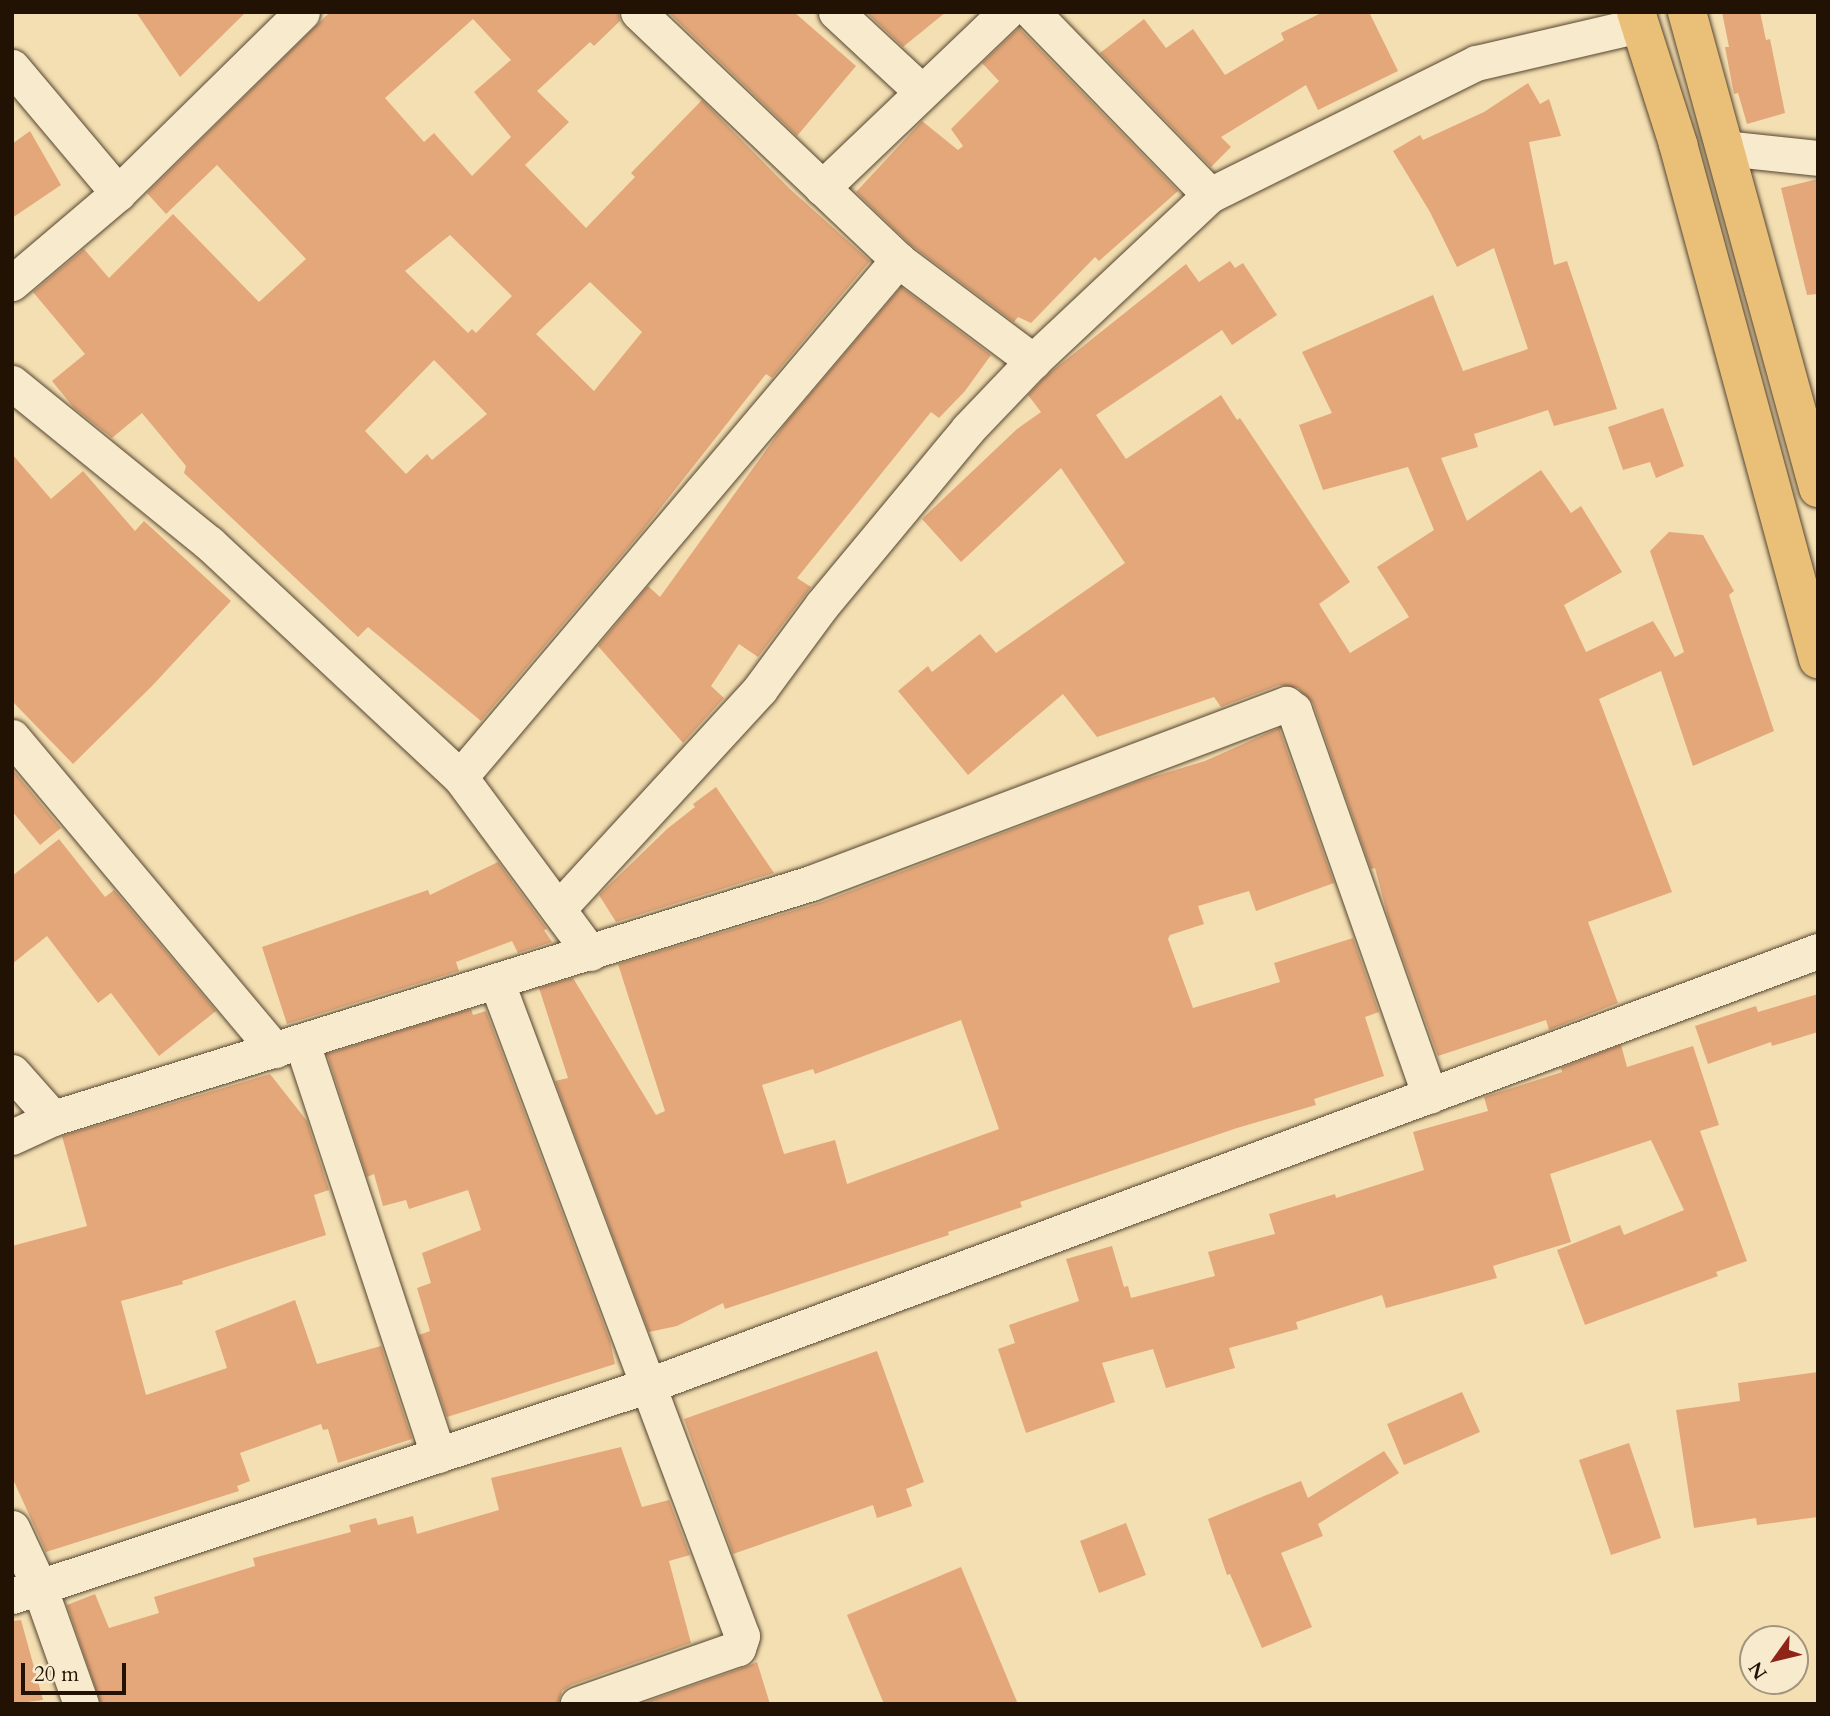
<!DOCTYPE html>
<style>
body{margin:0}
#map{position:relative;width:1830px;height:1716px;overflow:hidden;background:#f4dfb2;font-family:Cardo,serif}
div>[style]{position:absolute}
.building>*{inset:0;background:#e3a77a}
.roads{filter:drop-shadow(0 0 2px #564530) drop-shadow(0 0 2px #564530)}
.minor>*{height:35px;margin:-17.5px;padding:0 17.5px;transform-origin:17.5px;border-radius:17.5px;background:#f8eacd}
.primary>*{height:38px;margin:-19px;padding:0 19px;transform-origin:19px;border-radius:19px;background:#eac079}
span{translate:-50% -50%;white-space:nowrap;text-align:center;line-height:1.15;-webkit-text-stroke:6px #f8eacd;paint-order:stroke}
.frame{position:absolute;inset:0;border:14px solid #221204;pointer-events:none}
.north{position:absolute;left:1739px;top:1625px;width:70px;height:70px;box-sizing:border-box;background:#f8eacd;border:2px solid #a2947d;border-radius:50%;rotate:236deg;font-size:19px;font-weight:700;line-height:28px;text-align:center;color:#221204}
.north::after{content:'';display:block;margin:auto;width:24px;height:32px;background:#8f2418;clip-path:polygon(50% 0,100% 100%,50% 72%,0 100%)}
.scale{position:absolute;left:21px;top:1663px;width:105px;height:32px;box-sizing:border-box;border:4px solid #221204;border-top:0;padding-left:9px;font-size:21px;line-height:24px;white-space:nowrap;color:#221204;-webkit-text-stroke:5px #f8eacd;paint-order:stroke}
</style>
<div id="map">
<div class="building">
<div style="clip-path:polygon(136px 12px,246px 12px,180px 77px)"></div>
<div style="clip-path:polygon(evenodd,330px 12px,618px 12px,620px 21px,594px 46px,590px 42px,537px 91px,569px 122px,525px 165px,586px 228px,635px 177px,631px 173px,702px 100px,790px 189px,870px 261px,772px 378px,766px 374px,644px 529px,481px 721px,368px 627px,358px 637px,184px 473px,186px 466px,142px 413px,112px 438px,74px 408px,52px 381px,85px 354px,33px 292px,84px 249px,109px 278px,173px 214px,259px 302px,306px 259px,217px 165px,166px 214px,147px 193px,330px 12px,473px 19px,511px 60px,474px 92px,511px 137px,472px 176px,434px 133px,424px 142px,385px 98px,473px 19px,330px 12px,450px 235px,512px 296px,476px 333px,472px 329px,468px 333px,405px 271px,450px 235px,330px 12px,590px 282px,642px 332px,594px 391px,536px 334px,590px 282px,330px 12px,434px 360px,487px 414px,432px 460px,427px 454px,406px 474px,365px 431px,434px 360px)"></div>
<div style="clip-path:polygon(668px 12px,794px 12px,856px 66px,797px 136px)"></div>
<div style="clip-path:polygon(866px 12px,946px 12px,903px 47px)"></div>
<div style="clip-path:polygon(1323px 12px,1369px 12px,1398px 71px,1318px 110px,1306px 85px,1221px 137px,1231px 147px,1211px 167px,1100px 53px,1144px 19px,1166px 48px,1193px 29px,1225px 75px,1284px 40px,1281px 33px)"></div>
<div style="clip-path:polygon(1722px 12px,1760px 12px,1766px 40px,1770px 39px,1785px 113px,1747px 124px,1738px 93px,1734px 94px,1725px 47px,1729px 47px)"></div>
<div style="clip-path:polygon(1019px 28px,1178px 191px,1099px 261px,1095px 257px,1031px 323px,1018px 317px,1014px 322px,911px 245px,856px 192px,922px 121px,958px 150px,963px 146px,951px 129px,999px 81px,982px 63px)"></div>
<div style="clip-path:polygon(1528px 83px,1540px 104px,1549px 99px,1561px 136px,1529px 142px,1554px 265px,1567px 261px,1617px 409px,1554px 426px,1548px 410px,1474px 434px,1478px 447px,1441px 458px,1467px 521px,1541px 470px,1571px 513px,1581px 506px,1622px 572px,1564px 605px,1586px 652px,1653px 621px,1675px 657px,1684px 652px,1650px 551px,1669px 532px,1703px 535px,1734px 591px,1729px 595px,1774px 731px,1693px 766px,1661px 671px,1599px 699px,1672px 892px,1588px 922px,1618px 1003px,1549px 1030px,1546px 1020px,1438px 1056px,1388px 917px,1375px 868px,1371px 869px,1313px 703px,1298px 688px,1279px 685px,1221px 707px,1214px 697px,1097px 737px,1063px 694px,968px 775px,898px 691px,928px 666px,932px 672px,980px 634px,996px 653px,1125px 563px,1061px 468px,961px 562px,922px 519px,1017px 429px,1041px 412px,1028px 395px,1047px 375px,1186px 264px,1199px 282px,1230px 261px,1235px 268px,1243px 263px,1277px 315px,1232px 345px,1222px 330px,1096px 415px,1126px 459px,1221px 395px,1237px 420px,1240px 418px,1350px 582px,1319px 604px,1350px 653px,1409px 617px,1377px 567px,1434px 530px,1408px 467px,1323px 490px,1299px 425px,1332px 413px,1302px 352px,1433px 295px,1463px 371px,1528px 349px,1494px 248px,1457px 267px,1430px 212px,1393px 151px,1420px 135px,1423px 140px,1484px 112px)"></div>
<div style="clip-path:polygon(30px 131px,61px 185px,12px 218px,12px 144px)"></div>
<div style="clip-path:polygon(1818px 179px,1818px 294px,1807px 295px,1781px 188px)"></div>
<div style="clip-path:polygon(901px 287px,991px 355px,965px 391px,939px 418px,931px 412px,797px 578px,811px 587px,758px 657px,739px 644px,711px 686px,724px 698px,683px 743px,598px 646px,648px 586px,660px 597px,785px 424px)"></div>
<div style="clip-path:polygon(1663px 408px,1684px 466px,1656px 478px,1650px 462px,1623px 470px,1608px 427px)"></div>
<div style="clip-path:polygon(12px 454px,51px 499px,83px 471px,135px 531px,144px 521px,231px 601px,152px 686px,73px 764px,12px 701px)"></div>
<div style="clip-path:polygon(evenodd,1279px 728px,1334px 883px,1256px 911px,1249px 891px,1198px 906px,1204px 924px,1170px 935px,1168px 939px,1193px 1008px,1280px 982px,1274px 963px,1353px 938px,1379px 1012px,1365px 1017px,1384px 1076px,1314px 1099px,1316px 1105px,1237px 1128px,1020px 1202px,1022px 1207px,948px 1232px,949px 1235px,725px 1309px,723px 1303px,677px 1326px,649px 1332px,555px 1081px,568px 1078px,539px 988px,573px 978px,656px 1115px,665px 1111px,618px 964px,822px 902px,1139px 781px,1205px 761px,1279px 728px,961px 1020px,999px 1129px,847px 1184px,835px 1140px,784px 1154px,762px 1085px,813px 1069px,815px 1074px,961px 1020px)"></div>
<div style="clip-path:polygon(12px 769px,61px 828px,40px 845px,12px 811px)"></div>
<div style="clip-path:polygon(716px 787px,774px 873px,616px 922px,599px 895px,667px 829px,695px 807px,693px 804px)"></div>
<div style="clip-path:polygon(59px 839px,105px 897px,114px 890px,216px 1011px,159px 1056px,111px 993px,98px 1003px,47px 936px,12px 964px,12px 876px)"></div>
<div style="clip-path:polygon(498px 862px,547px 929px,544px 930px,552px 942px,518px 953px,512px 941px,456px 962px,459px 971px,287px 1024px,262px 947px,428px 890px,430px 895px)"></div>
<div style="clip-path:polygon(1818px 994px,1818px 1032px,1772px 1046px,1771px 1042px,1708px 1064px,1695px 1026px,1756px 1006px,1758px 1012px)"></div>
<div style="clip-path:polygon(471px 1009px,473px 1015px,486px 1011px,610px 1341px,615px 1364px,447px 1417px,419px 1335px,430px 1331px,417px 1288px,431px 1283px,422px 1253px,481px 1230px,468px 1190px,409px 1209px,406px 1200px,383px 1206px,374px 1174px,367px 1177px,327px 1054px)"></div>
<div style="clip-path:polygon(1621px 1045px,1627px 1067px,1693px 1046px,1719px 1125px,1700px 1131px,1747px 1261px,1716px 1272px,1718px 1276px,1585px 1325px,1557px 1250px,1620px 1225px,1624px 1235px,1684px 1210px,1651px 1140px,1550px 1174px,1571px 1242px,1493px 1266px,1497px 1278px,1386px 1308px,1382px 1295px,1296px 1322px,1298px 1329px,1229px 1348px,1235px 1368px,1166px 1388px,1153px 1349px,1102px 1363px,1115px 1402px,1026px 1433px,998px 1349px,1015px 1343px,1009px 1325px,1079px 1301px,1066px 1259px,1112px 1246px,1124px 1287px,1128px 1286px,1131px 1298px,1215px 1276px,1208px 1252px,1275px 1234px,1269px 1214px,1335px 1194px,1336px 1198px,1424px 1170px,1413px 1132px,1488px 1111px,1484px 1097px,1562px 1072px,1561px 1068px)"></div>
<div style="clip-path:polygon(270px 1074px,307px 1121px,329px 1190px,314px 1195px,326px 1235px,182px 1281px,183px 1284px,121px 1301px,146px 1395px,227px 1368px,215px 1331px,295px 1300px,317px 1364px,381px 1346px,412px 1439px,338px 1463px,328px 1429px,323px 1430px,321px 1424px,240px 1453px,250px 1481px,237px 1486px,239px 1491px,46px 1552px,12px 1477px,12px 1246px,87px 1226px,62px 1136px)"></div>
<div style="clip-path:polygon(877px 1351px,924px 1482px,906px 1489px,912px 1506px,877px 1518px,873px 1505px,733px 1554px,684px 1419px)"></div>
<div style="clip-path:polygon(1818px 1372px,1818px 1517px,1757px 1525px,1756px 1518px,1694px 1528px,1676px 1410px,1740px 1401px,1738px 1383px)"></div>
<div style="clip-path:polygon(1462px 1392px,1480px 1432px,1404px 1465px,1387px 1424px)"></div>
<div style="clip-path:polygon(1629px 1443px,1661px 1538px,1611px 1555px,1579px 1460px)"></div>
<div style="clip-path:polygon(621px 1447px,642px 1507px,669px 1500px,690px 1555px,669px 1561px,691px 1643px,571px 1685px,562px 1691px,558px 1704px,101px 1704px,67px 1605px,95px 1594px,109px 1628px,159px 1613px,154px 1597px,255px 1566px,253px 1558px,351px 1532px,349px 1525px,376px 1518px,378px 1525px,413px 1516px,417px 1534px,499px 1510px,491px 1478px)"></div>
<div style="clip-path:polygon(1384px 1451px,1399px 1473px,1318px 1524px,1323px 1536px,1281px 1553px,1312px 1627px,1262px 1648px,1230px 1574px,1227px 1575px,1208px 1519px,1301px 1481px,1308px 1498px)"></div>
<div style="clip-path:polygon(1126px 1523px,1146px 1575px,1099px 1593px,1080px 1541px)"></div>
<div style="clip-path:polygon(961px 1567px,1018px 1704px,884px 1704px,847px 1615px)"></div>
<div style="clip-path:polygon(21px 1620px,43px 1700px,12px 1704px,12px 1621px)"></div>
<div style="clip-path:polygon(757px 1662px,770px 1704px,640px 1704px,745px 1667px)"></div>
</div>
<div class="roads">
<div class="minor">
<div style="left:638px;top:12px;width:359px;rotate:43.6deg"></div>
<div style="left:898px;top:260px;width:169px;rotate:36.8deg"></div>
<div style="left:836px;top:12px;width:117px;rotate:42.9deg"></div>
<div style="left:1032px;top:12px;width:255px;rotate:45.8deg"></div>
<div style="left:12px;top:67px;width:165px;rotate:49.9deg"></div>
<div style="left:1724px;top:148px;width:95px;rotate:6.1deg"></div>
<div style="left:822px;top:188px;width:255px;rotate:-43.7deg"></div>
<div style="left:12px;top:283px;width:139px;rotate:-40.3deg"></div>
<div style="left:118px;top:193px;width:258px;rotate:-44.5deg"></div>
<div style="left:12px;top:383px;width:254px;rotate:39.1deg"></div>
<div style="left:209px;top:543px;width:343px;rotate:43deg"></div>
<div style="left:460px;top:777px;width:219px;rotate:53.5deg"></div>
<div style="left:12px;top:737px;width:409px;rotate:50deg"></div>
<div style="left:460px;top:777px;width:678px;rotate:-49.73deg"></div>
<div style="left:558px;top:909px;width:299px;rotate:-47.4deg"></div>
<div style="left:760px;top:689px;width:104px;rotate:-53.6deg"></div>
<div style="left:822px;top:605px;width:229px;rotate:-50.3deg"></div>
<div style="left:968px;top:429px;width:94px;rotate:-46.3deg"></div>
<div style="left:1033px;top:361px;width:243px;rotate:-43.2deg"></div>
<div style="left:1210px;top:195px;width:297px;rotate:-26.4deg"></div>
<div style="left:1476px;top:63px;width:167px;rotate:-13.1deg"></div>
<div style="left:497px;top:983px;width:697px;rotate:69.43deg"></div>
<div style="left:742px;top:1636px;width:13px;rotate:108deg"></div>
<div style="left:738px;top:1648px;width:170px;rotate:160.7deg"></div>
<div style="left:302px;top:1043px;width:434px;rotate:71.7deg"></div>
<div style="left:12px;top:1072px;width:62px;rotate:48.3deg"></div>
<div style="left:12px;top:1137px;width:45px;rotate:-24.9deg"></div>
<div style="left:53px;top:1118px;width:794px;rotate:-17.22deg"></div>
<div style="left:811px;top:883px;width:508px;rotate:-20.65deg"></div>
<div style="left:1286px;top:704px;width:10px;rotate:37deg"></div>
<div style="left:1294px;top:710px;width:409px;rotate:70.6deg"></div>
<div style="left:12px;top:1528px;width:64px;rotate:65deg"></div>
<div style="left:39px;top:1586px;width:125px;rotate:70.4deg"></div>
<div style="left:12px;top:1596px;width:671px;rotate:-18.33deg"></div>
<div style="left:649px;top:1385px;width:1247px;rotate:-20.37deg"></div>
</div>
<div class="primary">
<div style="left:1636px;top:12px;width:139px;rotate:72.3deg"></div>
<div style="left:1678px;top:144px;width:534px;rotate:74.79deg"></div>
<div style="left:1687px;top:12px;width:494px;rotate:74.6deg"></div>
</div>
</div>
<div class="frame"></div>
<div class="north">N</div>
<div class="scale">20 m</div>
</div>
